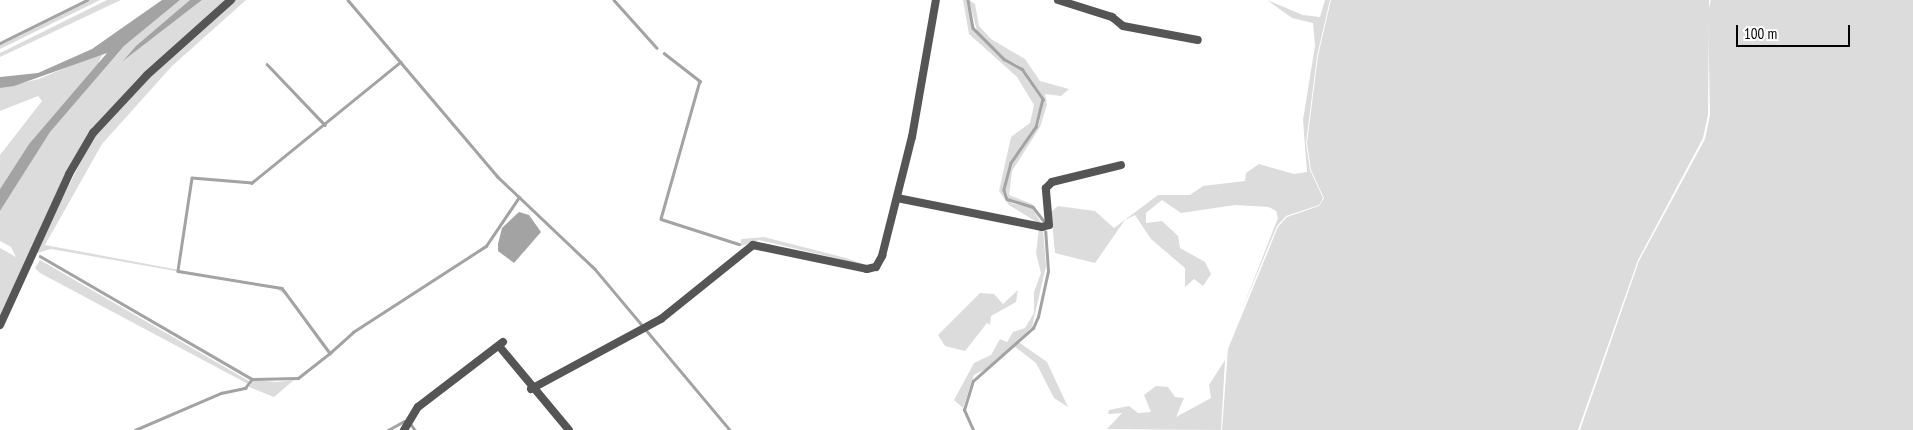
<!DOCTYPE html>
<style>
body{margin:0}
#map{position:relative;width:1913px;height:430px;overflow:hidden;background:#fff;font-family:"PT Sans Narrow",sans-serif}
div>[style]{position:absolute}
.green>*{inset:0;background:#dcdcdc}
.water>*{inset:0;background:#a3a3a3}
.stream>*{height:2.5px;margin:-1.25px;padding:0 1.25px;transform-origin:1.25px;border-radius:1.25px;background:#a3a3a3}
.minor>*{height:8px;margin:-4px;padding:0 4px;transform-origin:4px;border-radius:4px;background:#555}
span{translate:-50% -50%;white-space:nowrap;text-align:center;line-height:1.15;-webkit-text-stroke:4px #fff;paint-order:stroke}
.scale{position:absolute;left:1736px;top:25px;width:114px;height:22px;box-sizing:border-box;border:2px solid #000;border-top:0;padding-left:6px;font-size:15px;line-height:18px;white-space:nowrap;color:#000;-webkit-text-stroke:4px #fff;paint-order:stroke}
</style>
<div id="map">
<div class="green">
<div style="clip-path:polygon(88px 0,100px 0,0 49px,0 43px)"></div>
<div style="clip-path:polygon(107px 0,121px 0,0 57px,0 53px)"></div>
<div style="clip-path:polygon(180px 0,190px 0,123px 61px,202px 0,228px 0,145px 74px,92px 132px,0 320px,0 248px,16px 257px,11px 247px,0 241px,0 211px,49px 132px,124px 46px)"></div>
<div style="clip-path:polygon(234px 0,246px 0,172px 66px,102px 144px,45px 245px,282px 289px,298px 307px,327px 353px,288px 297px,277px 289px,51px 249px,34px 254px,94px 136px,135px 89px)"></div>
<div style="clip-path:polygon(963px 0,967px 0,975px 32px,1004px 61px,1019px 68px,1042px 101px,1033px 131px,1010px 162px,1002px 191px,1011px 203px,1032px 208px,1043px 226px,1009px 205px,999px 191px,1011px 137px,1030px 123px,1034px 105px,1017px 77px,969px 34px)"></div>
<div style="clip-path:polygon(969px 0,975px 4px,979px 26px,991px 39px,1025px 59px,1040px 81px,1069px 89px,1061px 96px,1045px 94px,1047px 105px,1040px 127px,1012px 171px,1009px 195px,1032px 204px,1038px 211px,1009px 199px,1005px 188px,1011px 165px,1039px 124px,1044px 100px,1020px 66px,1005px 59px,977px 31px)"></div>
<div style="clip-path:polygon(1267px 0,1303px 15px,1320px 17px,1325px 0,1330px 0,1317px 56px,1306px 143px,1310px 170px,1323px 198px,1319px 205px,1286px 216px,1277px 226px,1241px 312px,1278px 218px,1276px 211px,1269px 207px,1235px 205px,1181px 213px,1162px 200px,1146px 213px,1146px 223px,1162px 221px,1178px 236px,1180px 248px,1205px 262px,1211px 274px,1203px 286px,1194px 279px,1185px 287px,1185px 268px,1151px 239px,1135px 215px,1125px 220px,1095px 263px,1055px 253px,1051px 212px,1058px 206px,1095px 211px,1114px 228px,1158px 195px,1190px 195px,1203px 186px,1245px 181px,1246px 173px,1259px 164px,1294px 174px,1307px 172px,1303px 120px,1315px 46px,1313px 23px,1292px 18px)"></div>
<div style="clip-path:polygon(1331px 0,1709px 0,1708px 115px,1703px 138px,1638px 260px,1578px 430px,1222px 430px,1228px 349px,1278px 227px,1287px 217px,1319px 206px,1324px 198px,1311px 170px,1307px 143px,1318px 56px)"></div>
<div style="clip-path:polygon(1711px 0,1913px 0,1913px 430px,1580px 430px,1639px 261px,1705px 139px,1710px 115px,1708px 11px)"></div>
<div style="clip-path:polygon(104px 51px,98px 64px,29px 144px,0 189px,0 155px,42px 101px,38px 96px,0 111px,0 88px,39px 79px)"></div>
<div style="clip-path:polygon(1039px 229px,1043px 230px,1046px 266px,1032px 327px,995px 364px,974px 375px,963px 408px,954px 400px,974px 363px,991px 355px,1000px 339px,1007px 342px,1013px 332px,1025px 328px,1034px 313px,1034px 292px,1041px 273px,1036px 253px)"></div>
<div style="clip-path:polygon(764px 237px,846px 258px,869px 266px,759px 240px,741px 246px,741px 239px)"></div>
<div style="clip-path:polygon(40px 260px,249px 381px,248px 384px,40px 273px,35px 268px)"></div>
<div style="clip-path:polygon(1018px 290px,1016px 302px,991px 316px,990px 325px,987px 323px,965px 351px,945px 346px,938px 335px,980px 293px,994px 294px,1003px 304px)"></div>
<div style="clip-path:polygon(1017px 341px,1047px 362px,1068px 407px,1054px 398px,1036px 363px,1014px 346px)"></div>
<div style="clip-path:polygon(1225px 360px,1221px 430px,1107px 429px,1122px 413px,1108px 414px,1109px 410px,1129px 406px,1138px 413px,1151px 412px,1144px 395px,1156px 386px,1168px 387px,1175px 397px,1184px 398px,1176px 417px,1200px 404px,1211px 398px,1209px 385px)"></div>
<div style="clip-path:polygon(254px 380px,277px 382px,294px 380px,274px 397px,249px 387px)"></div>
</div>
<div class="water">
<div style="clip-path:polygon(162px 0,180px 0,124px 46px,50px 132px,0 211px,0 189px,29px 144px,107px 53px,14px 86px,0 88px,0 77px,38px 73px,92px 49px)"></div>
<div style="clip-path:polygon(190px 0,202px 0,123px 61px,136px 46px)"></div>
<div style="clip-path:polygon(519px 212px,529px 215px,541px 232px,514px 263px,498px 251px,498px 244px,502px 228px)"></div>
</div>
<div class="stream">
<div style="left:348px;top:0;width:231px;rotate:49.7deg"></div>
<div style="left:497px;top:176px;width:135px;rotate:43.5deg"></div>
<div style="left:595px;top:269px;width:210px;rotate:50deg"></div>
<div style="left:614px;top:0;width:64px;rotate:48.1deg"></div>
<div style="left:968px;top:0;width:28px;rotate:80deg"></div>
<div style="left:973px;top:28px;width:44px;rotate:45deg"></div>
<div style="left:1004px;top:59px;width:21px;rotate:29deg"></div>
<div style="left:1022px;top:69px;width:37px;rotate:55deg"></div>
<div style="left:1043px;top:99px;width:29px;rotate:104deg"></div>
<div style="left:1036px;top:127px;width:44px;rotate:124.8deg"></div>
<div style="left:1011px;top:163px;width:28px;rotate:105deg"></div>
<div style="left:1004px;top:190px;width:9px;rotate:72deg"></div>
<div style="left:1007px;top:199px;width:27px;rotate:17deg"></div>
<div style="left:1033px;top:207px;width:18px;rotate:52deg"></div>
<div style="left:0;top:43px;width:97px;rotate:-26.3deg"></div>
<div style="left:664px;top:53px;width:46px;rotate:37.9deg"></div>
<div style="left:700px;top:81px;width:143px;rotate:105.8deg"></div>
<div style="left:661px;top:219px;width:82px;rotate:17.8deg"></div>
<div style="left:401px;top:62px;width:192px;rotate:140.9deg"></div>
<div style="left:252px;top:183px;width:60px;rotate:-175.2deg"></div>
<div style="left:192px;top:178px;width:94px;rotate:98.6deg"></div>
<div style="left:178px;top:271px;width:105px;rotate:9.3deg"></div>
<div style="left:282px;top:288px;width:81px;rotate:53.6deg"></div>
<div style="left:330px;top:353px;width:31px;rotate:-42deg"></div>
<div style="left:353px;top:332px;width:158px;rotate:-32.9deg"></div>
<div style="left:486px;top:246px;width:59px;rotate:-56deg"></div>
<div style="left:267px;top:64px;width:84px;rotate:46.4deg"></div>
<div style="left:40px;top:256px;width:245px;rotate:30.1deg"></div>
<div style="left:252px;top:379px;width:46px;rotate:-1.2deg"></div>
<div style="left:298px;top:378px;width:41px;rotate:-38deg"></div>
<div style="left:410px;top:423px;width:9px;rotate:54deg"></div>
<div style="left:135px;top:430px;width:94px;rotate:-23.3deg"></div>
<div style="left:221px;top:393px;width:25px;rotate:-12deg"></div>
<div style="left:245px;top:388px;width:11px;rotate:-52deg"></div>
<div style="left:388px;top:430px;width:18px;rotate:-29deg"></div>
<div style="left:973px;top:430px;width:22px;rotate:-114deg"></div>
<div style="left:964px;top:410px;width:30px;rotate:-73deg"></div>
<div style="left:973px;top:381px;width:80px;rotate:-41.5deg"></div>
<div style="left:1033px;top:328px;width:12px;rotate:-66deg"></div>
<div style="left:1038px;top:317px;width:47px;rotate:-77.7deg"></div>
<div style="left:1048px;top:271px;width:39px;rotate:-94deg"></div>
</div>
<div class="minor">
<div style="left:1058px;top:0;width:57px;rotate:17.5deg"></div>
<div style="left:1112px;top:17px;width:14px;rotate:39deg"></div>
<div style="left:1123px;top:26px;width:76px;rotate:10.6deg"></div>
<div style="left:897px;top:198px;width:148px;rotate:11.3deg"></div>
<div style="left:1042px;top:227px;width:7px;rotate:-16deg"></div>
<div style="left:1049px;top:225px;width:37px;rotate:-95deg"></div>
<div style="left:1046px;top:188px;width:8px;rotate:-45deg"></div>
<div style="left:1052px;top:182px;width:71px;rotate:-13.8deg"></div>
<div style="left:0;top:325px;width:166px;rotate:-65.4deg"></div>
<div style="left:69px;top:174px;width:48px;rotate:-59.7deg"></div>
<div style="left:93px;top:133px;width:79px;rotate:-47deg"></div>
<div style="left:147px;top:75px;width:113px;rotate:-41.8deg"></div>
<div style="left:499px;top:346px;width:109px;rotate:50.2deg"></div>
<div style="left:531px;top:389px;width:148px;rotate:-28.3deg"></div>
<div style="left:661px;top:319px;width:118px;rotate:-38.8deg"></div>
<div style="left:753px;top:245px;width:116px;rotate:11.9deg"></div>
<div style="left:867px;top:269px;width:9px;rotate:-13deg"></div>
<div style="left:876px;top:267px;width:13px;rotate:-61deg"></div>
<div style="left:882px;top:256px;width:123px;rotate:-75.9deg"></div>
<div style="left:912px;top:137px;width:139px;rotate:-80.1deg"></div>
<div style="left:404px;top:430px;width:27px;rotate:-59deg"></div>
<div style="left:418px;top:407px;width:107px;rotate:-37.4deg"></div>
</div>
<div class="scale">100 m</div>
</div>
